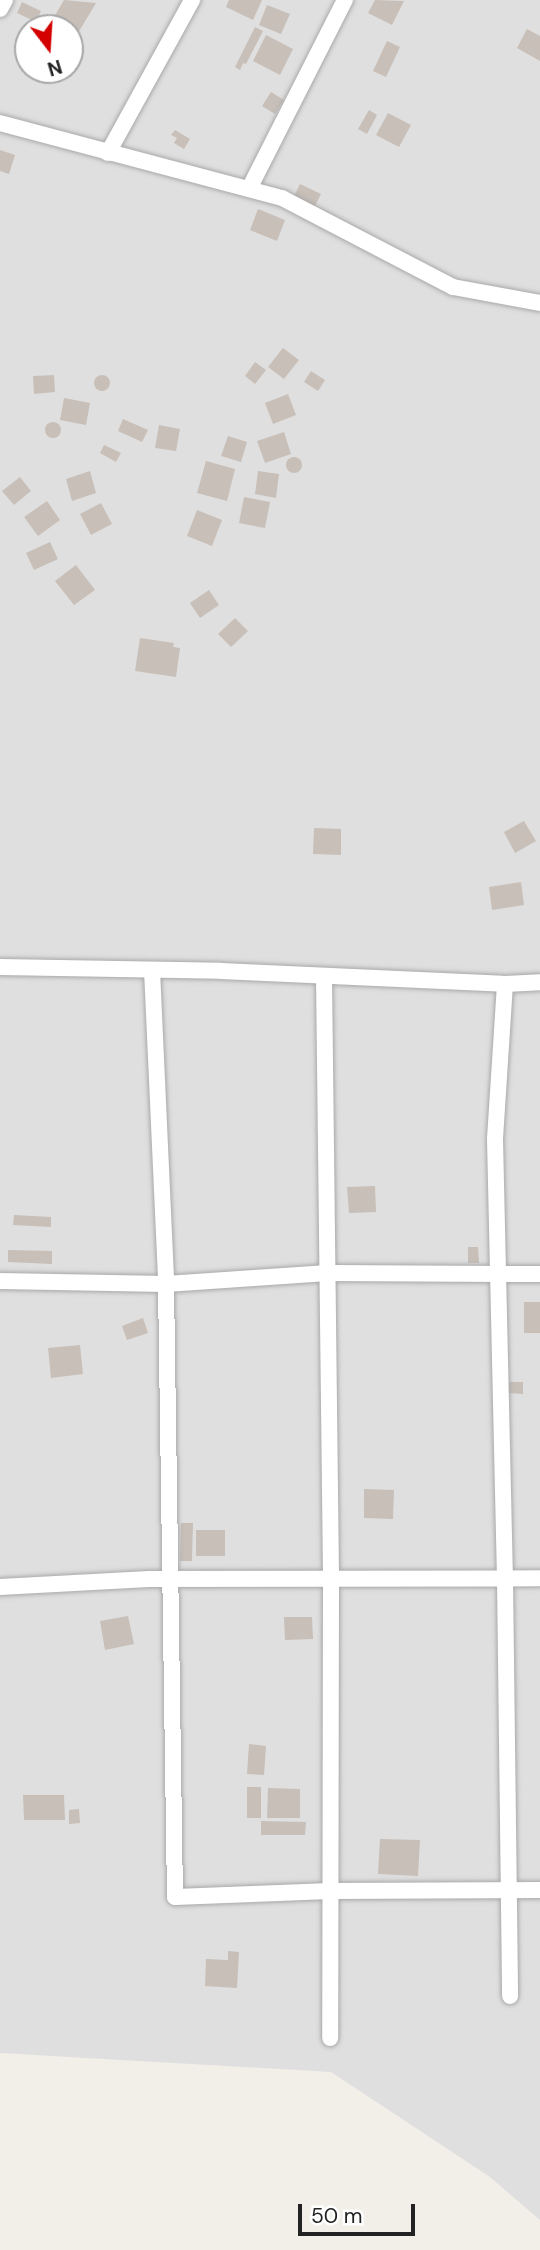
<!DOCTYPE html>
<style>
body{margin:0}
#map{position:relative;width:540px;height:2250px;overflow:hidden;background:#f2efe9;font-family:"DM Sans",sans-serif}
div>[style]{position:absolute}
.residential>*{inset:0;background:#e0dfdf}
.building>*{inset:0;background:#c7bfb8}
.round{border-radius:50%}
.roads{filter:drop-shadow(0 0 2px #a9a9a9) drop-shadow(0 0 2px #a9a9a9)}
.street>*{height:16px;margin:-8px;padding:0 8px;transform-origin:8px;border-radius:8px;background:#fff}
span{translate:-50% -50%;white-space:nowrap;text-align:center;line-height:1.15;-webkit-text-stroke:5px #fff;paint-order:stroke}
.north{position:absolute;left:14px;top:14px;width:70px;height:70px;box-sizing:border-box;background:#fff;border:2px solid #a7a7a7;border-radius:50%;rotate:163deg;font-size:19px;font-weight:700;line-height:28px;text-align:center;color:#222}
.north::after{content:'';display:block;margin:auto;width:24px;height:32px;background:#d40000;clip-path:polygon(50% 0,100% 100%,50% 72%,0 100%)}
.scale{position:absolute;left:298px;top:2204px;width:117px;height:32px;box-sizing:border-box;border:4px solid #222;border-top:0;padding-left:9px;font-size:21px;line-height:24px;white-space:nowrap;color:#222;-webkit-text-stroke:5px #fff;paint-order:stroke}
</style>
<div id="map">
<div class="residential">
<div style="clip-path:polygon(evenodd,0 0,540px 0,540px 2220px,490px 2177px,331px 2072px,0 2053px,0 0,28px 28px,70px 28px,70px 70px,28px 70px,28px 28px)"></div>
</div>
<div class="building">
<div style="clip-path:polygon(64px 0,96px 3px,75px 38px,70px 35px,70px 28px,50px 24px)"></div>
<div style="clip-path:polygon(229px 0,262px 0,253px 20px,226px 7px)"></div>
<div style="clip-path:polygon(375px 0,404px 1px,392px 25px,368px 13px)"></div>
<div style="clip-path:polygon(22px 2px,41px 11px,36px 22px,17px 13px)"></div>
<div style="clip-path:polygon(267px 5px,290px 14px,281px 34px,259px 25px)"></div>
<div style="clip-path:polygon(255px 27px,263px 31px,246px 64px,243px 63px,240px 70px,235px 67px)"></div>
<div style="clip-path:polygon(527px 29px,540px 36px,540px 61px,517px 48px)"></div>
<div style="clip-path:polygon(266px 35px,293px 49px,280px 75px,253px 61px)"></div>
<div style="clip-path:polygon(387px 41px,400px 47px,386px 77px,373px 71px)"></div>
<div style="clip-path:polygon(271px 92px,284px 100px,275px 114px,262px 106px)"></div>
<div style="clip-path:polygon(369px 110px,377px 115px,367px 134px,358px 129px)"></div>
<div style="clip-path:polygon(388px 113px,411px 125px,399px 147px,376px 135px)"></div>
<div style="clip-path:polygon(175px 130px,190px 139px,184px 149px,174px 143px,177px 138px,171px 135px)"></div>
<div style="clip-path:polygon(0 150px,15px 155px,9px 174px,0 171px)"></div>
<div style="clip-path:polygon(300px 184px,321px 194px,314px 208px,293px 198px)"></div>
<div style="clip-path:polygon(258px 209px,285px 220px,277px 241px,250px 230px)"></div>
<div style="clip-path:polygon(283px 348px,299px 360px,284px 379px,268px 367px)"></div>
<div style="clip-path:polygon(255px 362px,266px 370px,255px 384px,245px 376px)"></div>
<div style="clip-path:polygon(311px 371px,325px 380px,318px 391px,304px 382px)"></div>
<div class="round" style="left:94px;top:375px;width:16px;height:16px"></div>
<div style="clip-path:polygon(54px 375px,55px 392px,34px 394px,33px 376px)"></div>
<div style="clip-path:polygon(288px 394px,296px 415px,273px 424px,265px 403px)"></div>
<div style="clip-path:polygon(64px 398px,90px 403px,86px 425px,60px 420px)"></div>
<div style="clip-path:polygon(123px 419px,148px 430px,142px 442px,118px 431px)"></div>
<div class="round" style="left:45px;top:422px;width:16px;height:16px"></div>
<div style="clip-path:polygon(159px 425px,180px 429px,176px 451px,155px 448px)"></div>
<div style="clip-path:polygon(284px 432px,291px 454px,265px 463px,257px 441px)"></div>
<div style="clip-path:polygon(228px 436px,247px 442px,241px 462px,221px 456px)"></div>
<div style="clip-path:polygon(104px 445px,121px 453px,116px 462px,100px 453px)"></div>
<div class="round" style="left:286px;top:457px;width:16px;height:16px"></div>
<div style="clip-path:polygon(206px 461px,235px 469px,227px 501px,197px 493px)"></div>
<div style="clip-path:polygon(90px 471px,96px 493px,72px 501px,66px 479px)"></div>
<div style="clip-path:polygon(258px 471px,279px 474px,276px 498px,255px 494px)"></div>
<div style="clip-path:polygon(20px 477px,31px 491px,14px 505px,2px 491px)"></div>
<div style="clip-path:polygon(244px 497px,270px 502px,265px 528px,239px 523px)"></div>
<div style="clip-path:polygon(47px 501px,60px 520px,38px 536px,24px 517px)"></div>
<div style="clip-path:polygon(101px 503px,112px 524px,91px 535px,80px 514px)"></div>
<div style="clip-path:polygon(197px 510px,222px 520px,212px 546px,187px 536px)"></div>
<div style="clip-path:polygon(50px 542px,58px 559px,34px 570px,26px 553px)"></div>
<div style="clip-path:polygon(76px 565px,95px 590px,74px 605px,55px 581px)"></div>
<div style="clip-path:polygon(209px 590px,219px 605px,200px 618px,190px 603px)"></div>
<div style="clip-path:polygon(235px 618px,248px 631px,231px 647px,218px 634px)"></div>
<div style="clip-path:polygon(140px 638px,174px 643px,173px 647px,180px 648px,176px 677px,135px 671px)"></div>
<div style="clip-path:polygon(524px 821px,536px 841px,515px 853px,504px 832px)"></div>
<div style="clip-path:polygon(314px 828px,341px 829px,341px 855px,313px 854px)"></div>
<div style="clip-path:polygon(521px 882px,524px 905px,492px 910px,489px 887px)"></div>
<div style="clip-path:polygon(375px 1186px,376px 1212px,349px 1213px,347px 1187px)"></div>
<div style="clip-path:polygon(14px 1215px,51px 1217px,51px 1227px,13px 1225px)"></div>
<div style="clip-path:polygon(468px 1247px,478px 1247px,479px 1263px,468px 1263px)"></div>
<div style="clip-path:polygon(8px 1250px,52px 1251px,52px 1264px,8px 1262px)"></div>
<div style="clip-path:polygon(524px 1302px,540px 1302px,540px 1333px,524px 1333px)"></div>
<div style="clip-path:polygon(143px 1318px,148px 1333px,127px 1340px,122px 1326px)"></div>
<div style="clip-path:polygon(80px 1345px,83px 1374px,51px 1378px,48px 1348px)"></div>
<div style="clip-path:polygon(507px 1382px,523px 1382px,523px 1394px,506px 1393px)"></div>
<div style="clip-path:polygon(364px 1489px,394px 1490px,393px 1519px,364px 1518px)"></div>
<div style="clip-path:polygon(181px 1523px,193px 1523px,192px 1561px,180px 1561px)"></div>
<div style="clip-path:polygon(196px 1530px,225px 1530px,225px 1556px,196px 1556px)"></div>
<div style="clip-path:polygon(128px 1616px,134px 1644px,105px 1650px,100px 1621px)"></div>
<div style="clip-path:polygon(284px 1617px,312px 1617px,313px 1639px,285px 1640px)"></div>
<div style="clip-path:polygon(249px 1744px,266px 1746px,264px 1775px,247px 1774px)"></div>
<div style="clip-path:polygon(247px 1787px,261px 1787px,261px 1818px,247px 1818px)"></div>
<div style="clip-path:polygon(268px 1788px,300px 1789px,300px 1818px,267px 1818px)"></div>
<div style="clip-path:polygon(23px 1795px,64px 1795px,65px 1820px,24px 1820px)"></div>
<div style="clip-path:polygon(79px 1809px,80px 1823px,69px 1824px,69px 1810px)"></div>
<div style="clip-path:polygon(261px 1821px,306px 1822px,305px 1835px,261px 1835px)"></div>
<div style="clip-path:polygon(380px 1839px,420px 1840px,418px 1876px,378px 1874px)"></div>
<div style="clip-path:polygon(228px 1951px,239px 1952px,237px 1988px,205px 1986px,206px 1959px,228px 1960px)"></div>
</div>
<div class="roads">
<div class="street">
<div style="left:0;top:9px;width:10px;rotate:-61deg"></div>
<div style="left:0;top:123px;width:292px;rotate:14.9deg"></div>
<div style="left:282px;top:198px;width:193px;rotate:27.5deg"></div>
<div style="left:453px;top:287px;width:88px;rotate:10.4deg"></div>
<div style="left:108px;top:153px;width:175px;rotate:-61.2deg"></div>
<div style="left:250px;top:187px;width:210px;rotate:-63.1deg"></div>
<div style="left:0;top:967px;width:221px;rotate:1deg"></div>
<div style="left:221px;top:971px;width:284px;rotate:2.6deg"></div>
<div style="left:505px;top:984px;width:35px;rotate:-3deg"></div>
<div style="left:152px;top:970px;width:314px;rotate:87.4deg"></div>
<div style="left:166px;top:1284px;width:613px;rotate:89.16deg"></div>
<div style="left:175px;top:1897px;width:155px;rotate:-2.2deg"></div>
<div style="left:330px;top:1891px;width:210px;rotate:-0.3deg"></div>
<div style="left:324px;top:977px;width:603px;rotate:89.33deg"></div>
<div style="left:331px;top:1580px;width:458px;rotate:90.1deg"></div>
<div style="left:505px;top:984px;width:155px;rotate:93.7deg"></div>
<div style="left:495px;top:1139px;width:439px;rotate:88.7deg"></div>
<div style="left:505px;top:1578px;width:418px;rotate:89.3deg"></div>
<div style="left:0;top:1281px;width:166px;rotate:1deg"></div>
<div style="left:166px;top:1284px;width:162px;rotate:-3.9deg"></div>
<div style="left:328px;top:1273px;width:212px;rotate:0.3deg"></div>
<div style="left:0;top:1587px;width:149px;rotate:-3.1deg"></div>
<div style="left:149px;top:1579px;width:391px;rotate:-0.1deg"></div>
</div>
</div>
<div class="north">N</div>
<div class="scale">50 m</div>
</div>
